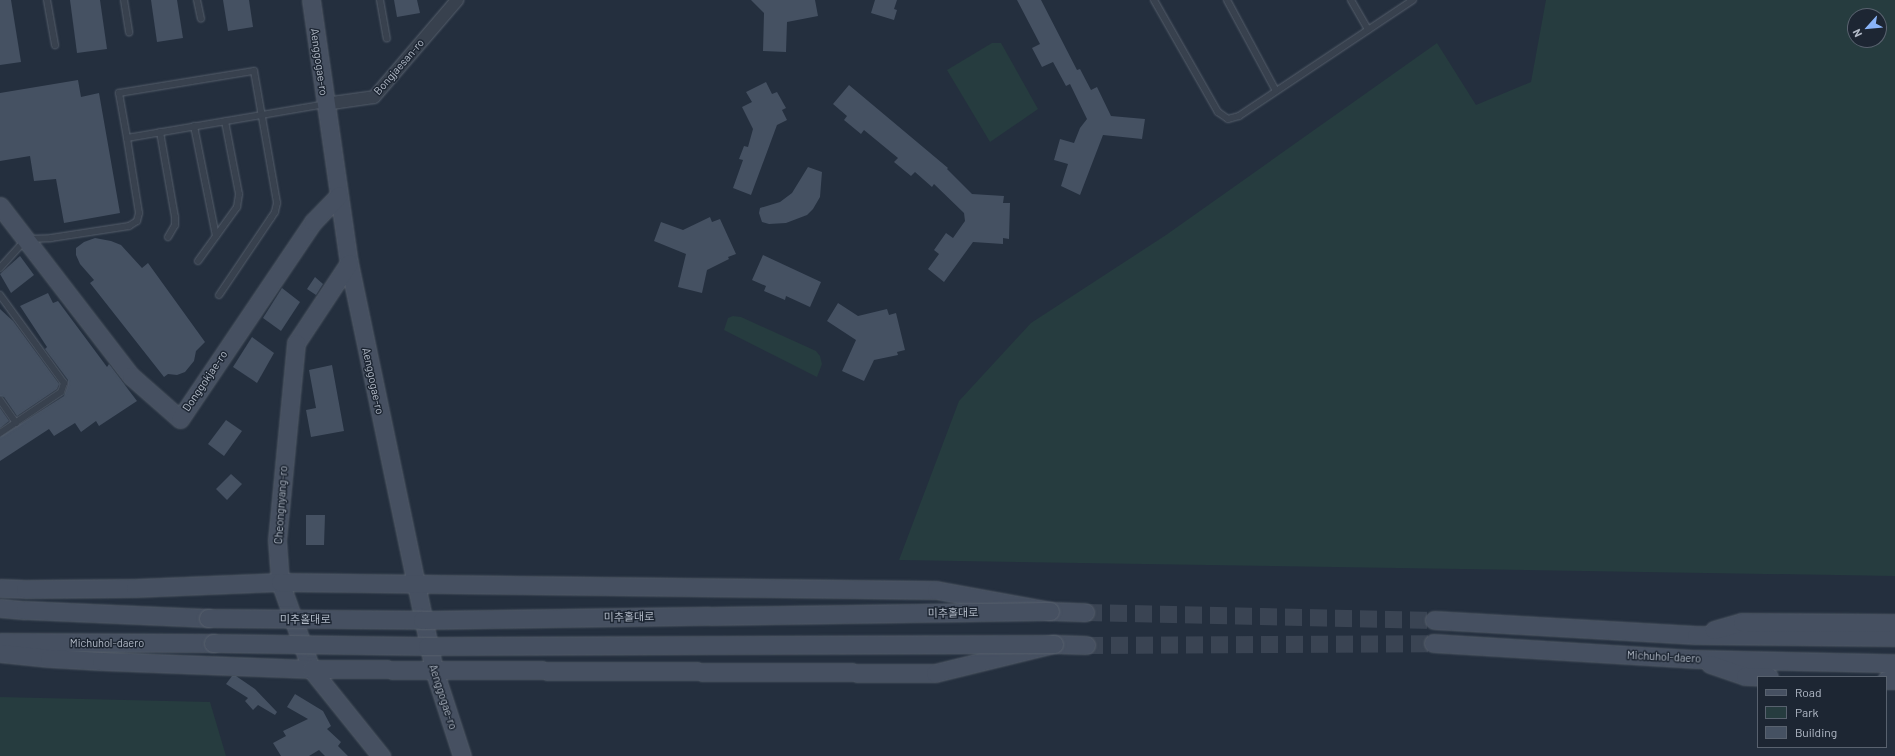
<!DOCTYPE html>
<meta charset="utf-8">
<style>
body{margin:0}
#map{position:relative;width:1895px;height:756px;overflow:hidden;background:#242f3e;font-family:Barlow,"Noto Sans KR",sans-serif}
div>[style]{position:absolute}
.green>*{inset:0;background:#263c3f}
.building>*{inset:0;background:#455162}
.secondary-tunnel>*{height:17px;margin-top:-8.5px;transform-origin:0;background:repeating-linear-gradient(90deg,#3a4453 0 17px,transparent 0 25px)}
.roads{filter:drop-shadow(0 0 1px #565f6c) drop-shadow(0 0 1px #565f6c)}
.lane>*{height:6px;margin:-3px;padding:0 3px;transform-origin:3px;border-radius:3px;background:#38414e}
.street>*{height:12px;margin:-6px;padding:0 6px;transform-origin:6px;border-radius:6px;background:#38414e}
.secondary>*{height:17px;margin:-8.5px;padding:0 8.5px;transform-origin:8.5px;border-radius:8.5px;background:#465061}
.bridges{filter:drop-shadow(0 0 1px #565f6c) drop-shadow(0 0 1px #565f6c)}
.secondary-bridge>*{height:17px;margin:-8.5px;padding:0 8.5px;transform-origin:8.5px;border-radius:8.5px;background:#465061}
span{translate:-50% -50%;white-space:nowrap;text-align:center;line-height:1.15;-webkit-text-stroke:3px #1d2633;paint-order:stroke}
.street-label{font-size:11px;color:#b4bcc9}
.legend{position:absolute;left:1757px;top:676px;width:130px;height:72px;box-sizing:border-box;background:#1d2633;border:1px solid #59626f;margin:0;padding:5px 7px;list-style:none;font-size:12px;color:#b4bcc9}
.legend li{display:flex;align-items:center;gap:8px;height:20px}
.legend b{width:20px;border:1px solid #59626f}
.north{position:absolute;left:1847px;top:8px;width:40px;height:40px;box-sizing:border-box;background:#1d2633;border:1px solid #59626f;border-radius:50%;rotate:243deg;font-size:11px;font-weight:700;line-height:16px;text-align:center;color:#b4bcc9}
.north::after{content:'';display:block;margin:auto;width:14px;height:18px;background:#8ab4f8;clip-path:polygon(50% 0,100% 100%,50% 72%,0 100%)}
</style>
<div id="map">
<div class="green">
<div style="clip-path:polygon(evenodd,1546px 0,1895px 0,1895px 576px,899px 560px,959px 401px,1031px 323px,1166px 235px,1437px 43px,1476px 105px,1531px 82px,1546px 0,1855px 16px,1879px 16px,1879px 40px,1855px 40px,1855px 16px)"></div>
<div style="clip-path:polygon(992px 43px,1001px 43px,1038px 109px,990px 142px,947px 70px)"></div>
<div style="clip-path:polygon(733px 316px,741px 317px,816px 351px,820px 356px,822px 364px,817px 377px,724px 330px,728px 318px)"></div>
<div style="clip-path:polygon(0 697px,210px 702px,226px 756px,0 756px)"></div>
</div>
<div class="building">
<div style="clip-path:polygon(0 0,11px 0,21px 62px,0 65px)"></div>
<div style="clip-path:polygon(70px 0,100px 0,107px 49px,77px 53px)"></div>
<div style="clip-path:polygon(151px 0,177px 0,183px 38px,157px 42px)"></div>
<div style="clip-path:polygon(223px 0,249px 0,253px 27px,228px 31px)"></div>
<div style="clip-path:polygon(394px 0,417px 0,420px 13px,397px 17px)"></div>
<div style="clip-path:polygon(751px 0,815px 0,818px 16px,787px 22px,786px 52px,763px 51px,764px 13px)"></div>
<div style="clip-path:polygon(875px 0,897px 0,894px 9px,897px 10px,894px 20px,871px 13px)"></div>
<div style="clip-path:polygon(1017px 0,1041px 0,1077px 70px,1080px 69px,1091px 90px,1097px 87px,1111px 116px,1145px 119px,1142px 139px,1103px 135px,1080px 195px,1061px 186px,1068px 164px,1054px 160px,1060px 139px,1074px 143px,1080px 128px,1087px 119px,1070px 84px,1066px 86px,1053px 62px,1042px 67px,1032px 48px,1040px 44px)"></div>
<div style="clip-path:polygon(78px 80px,81px 97px,99px 93px,120px 213px,64px 223px,56px 179px,34px 181px,30px 156px,0 161px,0 93px)"></div>
<div style="clip-path:polygon(766px 82px,772px 94px,777px 92px,786px 108px,782px 110px,787px 120px,777px 125px,751px 195px,733px 188px,743px 160px,739px 159px,744px 146px,748px 147px,753px 129px,742px 107px,752px 102px,746px 92px)"></div>
<div style="clip-path:polygon(849px 85px,948px 168px,947px 169px,972px 194px,1004px 196px,1003px 203px,1010px 203px,1009px 239px,1003px 238px,1003px 244px,973px 242px,944px 282px,928px 269px,939px 254px,934px 250px,946px 233px,953px 238px,965px 221px,964px 213px,934px 184px,932px 187px,915px 172px,911px 176px,894px 162px,898px 158px,864px 130px,861px 134px,844px 120px,847px 116px,833px 104px)"></div>
<div style="clip-path:polygon(808px 167px,822px 172px,820px 197px,813px 209px,807px 215px,786px 223px,769px 224px,762px 222px,759px 213px,760px 208px,780px 202px,792px 193px)"></div>
<div style="clip-path:polygon(710px 217px,712px 222px,720px 219px,736px 254px,728px 257px,729px 259px,707px 270px,702px 293px,678px 287px,686px 254px,654px 241px,661px 222px,683px 230px)"></div>
<div style="clip-path:polygon(95px 238px,111px 241px,121px 245px,142px 268px,148px 263px,205px 342px,196px 351px,194px 361px,185px 372px,177px 375px,168px 374px,164px 377px,90px 283px,94px 280px,80px 264px,76px 255px,76px 248px,84px 242px)"></div>
<div style="clip-path:polygon(763px 255px,821px 282px,810px 307px,786px 296px,785px 300px,764px 291px,766px 286px,752px 280px)"></div>
<div style="clip-path:polygon(20px 256px,34px 275px,11px 293px,0 274px)"></div>
<div style="clip-path:polygon(315px 277px,323px 284px,316px 295px,307px 289px)"></div>
<div style="clip-path:polygon(282px 288px,300px 302px,281px 331px,263px 318px)"></div>
<div style="clip-path:polygon(48px 293px,53px 303px,58px 301px,107px 367px,109px 364px,137px 401px,99px 426px,96px 421px,81px 432px,75px 423px,54px 436px,49px 429px,0 461px,0 437px,64px 396px,68px 384px,68px 380px,45px 349px,47px 347px,20px 306px)"></div>
<div style="clip-path:polygon(838px 303px,858px 316px,887px 309px,889px 315px,896px 313px,905px 350px,897px 352px,898px 355px,874px 360px,864px 381px,842px 371px,856px 340px,827px 321px)"></div>
<div style="clip-path:polygon(0 309px,13px 321px,59px 384px,57px 389px,17px 416px,4px 397px,0 396px)"></div>
<div style="clip-path:polygon(252px 337px,274px 353px,257px 383px,233px 367px)"></div>
<div style="clip-path:polygon(332px 365px,344px 431px,311px 437px,306px 410px,316px 408px,309px 370px)"></div>
<div style="clip-path:polygon(0 408px,9px 421px,0 428px)"></div>
<div style="clip-path:polygon(226px 420px,242px 431px,224px 456px,208px 444px)"></div>
<div style="clip-path:polygon(231px 474px,242px 484px,227px 500px,216px 489px)"></div>
<div style="clip-path:polygon(306px 515px,325px 515px,324px 545px,306px 545px)"></div>
<div style="clip-path:polygon(232px 676px,236px 676px,255px 689px,277px 712px,275px 715px,258px 705px,253px 710px,245px 701px,248px 698px,226px 684px)"></div>
<div style="clip-path:polygon(295px 694px,323px 711px,331px 726px,327px 729px,341px 742px,338px 746px,348px 756px,325px 756px,319px 750px,309px 756px,281px 756px,273px 743px,286px 736px,283px 731px,308px 719px,287px 707px)"></div>
</div>
<div class="secondary-tunnel">
<div style="left:1085px;top:612px;width:349px;rotate:1.3deg"></div>
<div style="left:1086px;top:645px;width:347px;rotate:-0.3deg"></div>
</div>
<div class="roads">
<div class="lane">
<div style="left:47px;top:0;width:46px;rotate:79.9deg"></div>
<div style="left:124px;top:0;width:33px;rotate:81deg"></div>
<div style="left:197px;top:0;width:19px;rotate:78deg"></div>
<div style="left:380px;top:0;width:39px;rotate:80deg"></div>
<div style="left:1154px;top:0;width:129px;rotate:60.3deg"></div>
<div style="left:1218px;top:112px;width:12px;rotate:35deg"></div>
<div style="left:1228px;top:119px;width:11px;rotate:-15deg"></div>
<div style="left:1239px;top:116px;width:209px;rotate:-33.7deg"></div>
<div style="left:1227px;top:0;width:103px;rotate:61.7deg"></div>
<div style="left:1351px;top:0;width:34px;rotate:60deg"></div>
<div style="left:194px;top:126px;width:112px;rotate:78.7deg"></div>
<div style="left:160px;top:132px;width:86px;rotate:80deg"></div>
<div style="left:175px;top:217px;width:8px;rotate:90deg"></div>
<div style="left:175px;top:225px;width:14px;rotate:120deg"></div>
<div style="left:127px;top:138px;width:46px;rotate:-100.1deg"></div>
<div style="left:119px;top:93px;width:137px;rotate:-9.3deg"></div>
<div style="left:254px;top:71px;width:134px;rotate:80.1deg"></div>
<div style="left:277px;top:203px;width:9px;rotate:103deg"></div>
<div style="left:275px;top:212px;width:7px;rotate:124deg"></div>
<div style="left:271px;top:218px;width:93px;rotate:124deg"></div>
<div style="left:198px;top:261px;width:67px;rotate:-54.2deg"></div>
<div style="left:237px;top:207px;width:13px;rotate:-81deg"></div>
<div style="left:239px;top:194px;width:74px;rotate:-100.9deg"></div>
<div style="left:0;top:268px;width:39px;rotate:-48deg"></div>
<div style="left:26px;top:239px;width:25px;rotate:-2deg"></div>
<div style="left:51px;top:238px;width:79px;rotate:-8.7deg"></div>
<div style="left:129px;top:226px;width:9px;rotate:-32deg"></div>
<div style="left:137px;top:221px;width:8px;rotate:-76deg"></div>
<div style="left:139px;top:213px;width:76px;rotate:-99.1deg"></div>
<div style="left:127px;top:138px;width:201px;rotate:-9.7deg"></div>
<div style="left:0;top:295px;width:109px;rotate:54deg"></div>
<div style="left:64px;top:383px;width:9px;rotate:108deg"></div>
<div style="left:61px;top:392px;width:73px;rotate:146.1deg"></div>
<div style="left:0;top:400px;width:28px;rotate:55deg"></div>
</div>
<div class="street">
<div style="left:325px;top:104px;width:49px;rotate:-8.1deg"></div>
<div style="left:374px;top:97px;width:128px;rotate:-49.4deg"></div>
</div>
<div class="secondary">
<div style="left:311px;top:0;width:266px;rotate:81.8deg"></div>
<div style="left:349px;top:263px;width:416px;rotate:78.2deg"></div>
<div style="left:434px;top:670px;width:90px;rotate:72deg"></div>
<div style="left:0;top:206px;width:215px;rotate:52.4deg"></div>
<div style="left:131px;top:376px;width:65px;rotate:41.3deg"></div>
<div style="left:180px;top:419px;width:238px;rotate:-56deg"></div>
<div style="left:313px;top:222px;width:37px;rotate:-46deg"></div>
<div style="left:349px;top:263px;width:96px;rotate:123.5deg"></div>
<div style="left:296px;top:343px;width:198px;rotate:95.5deg"></div>
<div style="left:277px;top:540px;width:42px;rotate:85.9deg"></div>
<div style="left:280px;top:582px;width:92px;rotate:70.4deg"></div>
<div style="left:311px;top:669px;width:112px;rotate:51.2deg"></div>
<div style="left:0;top:588px;width:25px;rotate:2deg"></div>
<div style="left:25px;top:589px;width:110px;rotate:-0.5deg"></div>
<div style="left:135px;top:588px;width:145px;rotate:-2.4deg"></div>
<div style="left:280px;top:582px;width:656px;rotate:0.7deg"></div>
<div style="left:936px;top:590px;width:116px;rotate:10.4deg"></div>
<div style="left:1050px;top:611px;width:35px;rotate:2deg"></div>
<div style="left:0;top:608px;width:25px;rotate:5deg"></div>
<div style="left:25px;top:610px;width:183px;rotate:2.5deg"></div>
<div style="left:1434px;top:620px;width:262px;rotate:3.3deg"></div>
<div style="left:1696px;top:635px;width:199px;rotate:0.6deg"></div>
<div style="left:1714px;top:630px;width:29px;rotate:-16deg"></div>
<div style="left:1742px;top:622px;width:153px;rotate:0.4deg"></div>
<div style="left:0;top:642px;width:213px;rotate:0.3deg"></div>
<div style="left:1433px;top:643px;width:264px;rotate:3.5deg"></div>
<div style="left:1697px;top:659px;width:198px;rotate:1.2deg"></div>
<div style="left:0;top:653px;width:49px;rotate:5.8deg"></div>
<div style="left:49px;top:658px;width:52px;rotate:3.3deg"></div>
<div style="left:101px;top:661px;width:210px;rotate:2.2deg"></div>
<div style="left:311px;top:669px;width:624px;rotate:0.37deg"></div>
<div style="left:935px;top:673px;width:122px;rotate:-13.7deg"></div>
<div style="left:1054px;top:644px;width:32px;rotate:2deg"></div>
<div style="left:1710px;top:664px;width:37px;rotate:19deg"></div>
<div style="left:1745px;top:676px;width:24px;rotate:2deg"></div>
<div style="left:1886px;top:680px;width:9px"></div>
</div>
</div>
<div class="bridges">
<div class="secondary-bridge">
<div style="left:208px;top:618px;width:214px;rotate:0.5deg"></div>
<div style="left:422px;top:620px;width:628px;rotate:-0.82deg"></div>
<div style="left:213px;top:643px;width:214px;rotate:0.8deg"></div>
<div style="left:427px;top:646px;width:627px;rotate:-0.18deg"></div>
</div>
</div>
<div class="street-label">
<span style="left:319px;top:62px;rotate:82deg">Aenggogae-ro</span>
<span style="left:399px;top:67px;rotate:-49deg">Bongjaesan-ro</span>
<span style="left:205px;top:381px;rotate:-56deg">Donggokjae-ro</span>
<span style="left:373px;top:381px;rotate:78deg">Aenggogae-ro</span>
<span style="left:281px;top:505px;rotate:-86deg">Cheongnyang-ro</span>
<span style="left:953px;top:613px;rotate:-1deg">미추홀대로</span>
<span style="left:629px;top:617px;rotate:-1deg">미추홀대로</span>
<span style="left:305px;top:619px">미추홀대로</span>
<span style="left:107px;top:643px">Michuhol-daero</span>
<span style="left:1664px;top:657px;rotate:3deg">Michuhol-daero</span>
<span style="left:443px;top:697px;rotate:72deg">Aenggogae-ro</span>
</div>
<ul class="legend">
<li><b style="height:5px;background:#465061"></b>Road</li>
<li><b style="height:11px;background:#263c3f"></b>Park</li>
<li><b style="height:11px;background:#455162"></b>Building</li>
</ul>
<div class="north">N</div>
</div>
